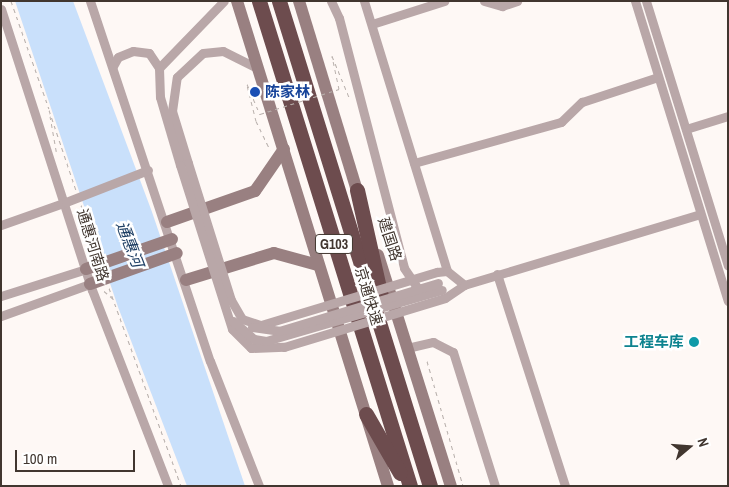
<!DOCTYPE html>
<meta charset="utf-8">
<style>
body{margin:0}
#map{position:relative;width:729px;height:487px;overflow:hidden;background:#fef8f5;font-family:"Archivo Narrow","Noto Sans SC",sans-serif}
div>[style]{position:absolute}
.water>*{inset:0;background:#c9e0fb}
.path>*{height:1px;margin-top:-0.5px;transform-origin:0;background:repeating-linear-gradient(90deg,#b8b0ac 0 4px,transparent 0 8px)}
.street>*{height:9px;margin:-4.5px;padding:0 4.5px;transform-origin:4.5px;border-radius:4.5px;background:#b9a7a8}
.secondary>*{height:12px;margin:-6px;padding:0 6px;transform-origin:6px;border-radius:6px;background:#998081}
.highway>*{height:15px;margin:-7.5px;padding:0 7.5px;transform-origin:7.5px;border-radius:7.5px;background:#6d4c4e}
.path-bridge>*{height:1px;margin-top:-0.5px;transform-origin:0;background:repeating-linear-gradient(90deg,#b8b0ac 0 4px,transparent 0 8px)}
.street-bridge>*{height:9px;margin:-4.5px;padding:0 4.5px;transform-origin:4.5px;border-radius:4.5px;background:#b9a7a8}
.secondary-bridge>*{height:12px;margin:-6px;padding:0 6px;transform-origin:6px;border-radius:6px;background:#998081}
.dots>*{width:14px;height:14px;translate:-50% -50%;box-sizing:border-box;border:2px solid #fff;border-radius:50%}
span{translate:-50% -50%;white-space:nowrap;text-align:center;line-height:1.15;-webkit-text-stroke:5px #fff;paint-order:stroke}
.shield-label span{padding:1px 4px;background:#fff;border:1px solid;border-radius:4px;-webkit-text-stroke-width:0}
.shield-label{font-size:14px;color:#41362f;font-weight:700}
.transit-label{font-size:15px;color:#164399;font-weight:700}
.left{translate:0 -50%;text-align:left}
.street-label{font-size:15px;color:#41362f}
.culture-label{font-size:15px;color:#0d838f;font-weight:700}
.right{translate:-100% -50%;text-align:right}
.water-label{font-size:16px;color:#1d3e63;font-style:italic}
.frame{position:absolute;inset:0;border:2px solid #41362f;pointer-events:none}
.north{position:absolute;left:664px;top:422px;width:50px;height:50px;-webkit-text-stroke:4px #fff;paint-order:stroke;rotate:72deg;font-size:14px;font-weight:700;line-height:20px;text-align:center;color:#41362f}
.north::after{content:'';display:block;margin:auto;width:18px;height:22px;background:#41362f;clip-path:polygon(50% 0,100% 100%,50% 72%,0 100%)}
.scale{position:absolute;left:15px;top:450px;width:120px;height:22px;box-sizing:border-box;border:2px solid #41362f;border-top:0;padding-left:6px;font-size:15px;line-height:18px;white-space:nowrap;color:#41362f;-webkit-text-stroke:4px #fff;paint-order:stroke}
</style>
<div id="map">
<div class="water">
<div style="clip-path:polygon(15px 1px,73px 1px,152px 212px,245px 486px,187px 486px,118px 307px)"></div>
</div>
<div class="path">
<div style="left:11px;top:1px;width:114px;rotate:70.6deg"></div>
<div style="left:49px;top:110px;width:84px;rotate:71.4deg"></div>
<div style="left:50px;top:116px;width:36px;rotate:80deg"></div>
<div style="left:256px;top:121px;width:32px;rotate:64deg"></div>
<div style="left:81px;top:205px;width:52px;rotate:71.9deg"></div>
<div style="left:109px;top:288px;width:211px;rotate:70deg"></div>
<div style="left:104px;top:291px;width:11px;rotate:41deg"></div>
<div style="left:427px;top:361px;width:130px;rotate:73.9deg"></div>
</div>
<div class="street">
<div style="left:90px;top:1px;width:379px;rotate:71.6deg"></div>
<div style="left:210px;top:361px;width:134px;rotate:68.6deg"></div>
<div style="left:331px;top:1px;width:19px;rotate:65deg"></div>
<div style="left:339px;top:18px;width:258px;rotate:75.4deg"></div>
<div style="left:404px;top:268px;width:27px;rotate:56deg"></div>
<div style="left:484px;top:1px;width:19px;rotate:16deg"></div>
<div style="left:502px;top:6px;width:16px;rotate:-18deg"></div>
<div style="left:635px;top:1px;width:314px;rotate:72.8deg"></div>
<div style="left:646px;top:1px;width:277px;rotate:72.8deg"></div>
<div style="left:1px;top:9px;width:295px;rotate:72.1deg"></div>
<div style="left:92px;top:290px;width:210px;rotate:68.8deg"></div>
<div style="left:113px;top:66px;width:10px;rotate:-61deg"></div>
<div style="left:118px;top:57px;width:16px;rotate:-22deg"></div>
<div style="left:133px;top:51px;width:16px;rotate:7deg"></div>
<div style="left:149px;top:53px;width:18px;rotate:56deg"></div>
<div style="left:686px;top:129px;width:44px;rotate:-17.2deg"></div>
<div style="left:188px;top:163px;width:54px;rotate:-107.1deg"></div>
<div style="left:172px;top:111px;width:34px;rotate:-82deg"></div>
<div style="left:177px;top:77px;width:35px;rotate:-43deg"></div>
<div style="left:203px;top:53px;width:20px;rotate:-6deg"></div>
<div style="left:223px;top:51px;width:40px;rotate:26.6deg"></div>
<div style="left:180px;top:165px;width:71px;rotate:-106.4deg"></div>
<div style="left:160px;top:97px;width:29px;rotate:-92deg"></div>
<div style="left:159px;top:68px;width:93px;rotate:-45.9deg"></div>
<div style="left:1px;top:225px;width:69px;rotate:-19.5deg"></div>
<div style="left:497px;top:274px;width:223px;rotate:72.2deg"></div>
<div style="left:1px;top:296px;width:89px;rotate:-17.6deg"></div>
<div style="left:445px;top:298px;width:23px;rotate:-34deg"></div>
<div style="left:1px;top:316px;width:95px;rotate:-19.8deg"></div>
<div style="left:407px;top:348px;width:27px;rotate:-13deg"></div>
<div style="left:433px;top:342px;width:22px;rotate:27deg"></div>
<div style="left:453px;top:352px;width:140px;rotate:72.6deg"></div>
</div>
<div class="secondary">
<div style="left:237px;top:1px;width:508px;rotate:72.71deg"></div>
<div style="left:299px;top:1px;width:205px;rotate:73deg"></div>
<div style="left:167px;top:222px;width:93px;rotate:-19.4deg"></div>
<div style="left:255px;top:191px;width:51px;rotate:-55.4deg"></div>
<div style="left:378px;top:255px;width:242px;rotate:72.5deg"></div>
<div style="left:186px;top:280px;width:92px;rotate:-17.1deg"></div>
<div style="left:274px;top:253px;width:46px;rotate:15.3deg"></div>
</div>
<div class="highway">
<div style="left:259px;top:1px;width:508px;rotate:72.71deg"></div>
<div style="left:279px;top:1px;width:508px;rotate:72.71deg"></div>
<div style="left:357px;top:190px;width:114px;rotate:77.3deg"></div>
<div style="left:366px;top:414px;width:68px;rotate:60deg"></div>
</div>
<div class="path-bridge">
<div style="left:256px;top:121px;width:38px;rotate:-104deg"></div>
<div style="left:247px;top:84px;width:33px;rotate:67deg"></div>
<div style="left:260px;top:114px;width:83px;rotate:-17.6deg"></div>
<div style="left:339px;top:89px;width:34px;rotate:-102deg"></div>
<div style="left:332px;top:56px;width:44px;rotate:67.5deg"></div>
</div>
<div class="street-bridge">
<div style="left:364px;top:1px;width:282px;rotate:72.9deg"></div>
<div style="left:372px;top:24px;width:76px;rotate:-17.7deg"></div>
<div style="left:188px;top:163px;width:144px;rotate:72.6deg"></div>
<div style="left:231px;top:300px;width:22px;rotate:60deg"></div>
<div style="left:242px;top:319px;width:20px;rotate:18deg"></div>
<div style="left:261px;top:325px;width:184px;rotate:-16.8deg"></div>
<div style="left:437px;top:272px;width:10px;rotate:-6deg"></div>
<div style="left:447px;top:271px;width:22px;rotate:39deg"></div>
<div style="left:464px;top:285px;width:246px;rotate:-16.7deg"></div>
<div style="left:414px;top:163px;width:153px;rotate:-15.6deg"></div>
<div style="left:561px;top:122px;width:29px;rotate:-44deg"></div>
<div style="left:582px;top:102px;width:80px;rotate:-18.2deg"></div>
<div style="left:180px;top:165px;width:172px;rotate:72.4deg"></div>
<div style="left:232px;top:329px;width:27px;rotate:45deg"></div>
<div style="left:251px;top:348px;width:33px;rotate:-2deg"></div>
<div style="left:284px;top:347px;width:168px;rotate:-16.9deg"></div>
<div style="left:66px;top:202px;width:88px;rotate:-21.3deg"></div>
<div style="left:233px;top:321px;width:28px;rotate:41deg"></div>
<div style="left:254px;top:339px;width:12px;rotate:9deg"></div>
<div style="left:266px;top:341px;width:183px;rotate:-16.2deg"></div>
<div style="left:252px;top:327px;width:27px;rotate:8deg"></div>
<div style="left:279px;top:331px;width:166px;rotate:-16.8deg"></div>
</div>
<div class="secondary-bridge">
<div style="left:86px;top:269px;width:91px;rotate:-19.2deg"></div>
<div style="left:90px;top:284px;width:92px;rotate:-19.6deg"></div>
</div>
<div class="dots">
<div style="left:255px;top:92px;background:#1a4fb4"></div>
<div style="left:694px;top:342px;background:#0f9aa8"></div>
</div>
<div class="shield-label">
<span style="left:334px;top:244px">G103</span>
</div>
<div class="transit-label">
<span class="left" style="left:265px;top:92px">陈家林</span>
</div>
<div class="street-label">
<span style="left:390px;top:239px;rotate:72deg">建国路</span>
<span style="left:93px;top:245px;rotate:73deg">通惠河南路</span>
<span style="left:369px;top:296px;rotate:73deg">京通快速</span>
</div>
<div class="culture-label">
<span class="right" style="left:684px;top:342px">工程车库</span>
</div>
<div class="water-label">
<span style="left:130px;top:244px;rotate:69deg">通惠河</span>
</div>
<div class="frame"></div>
<div class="north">N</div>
<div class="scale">100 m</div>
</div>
